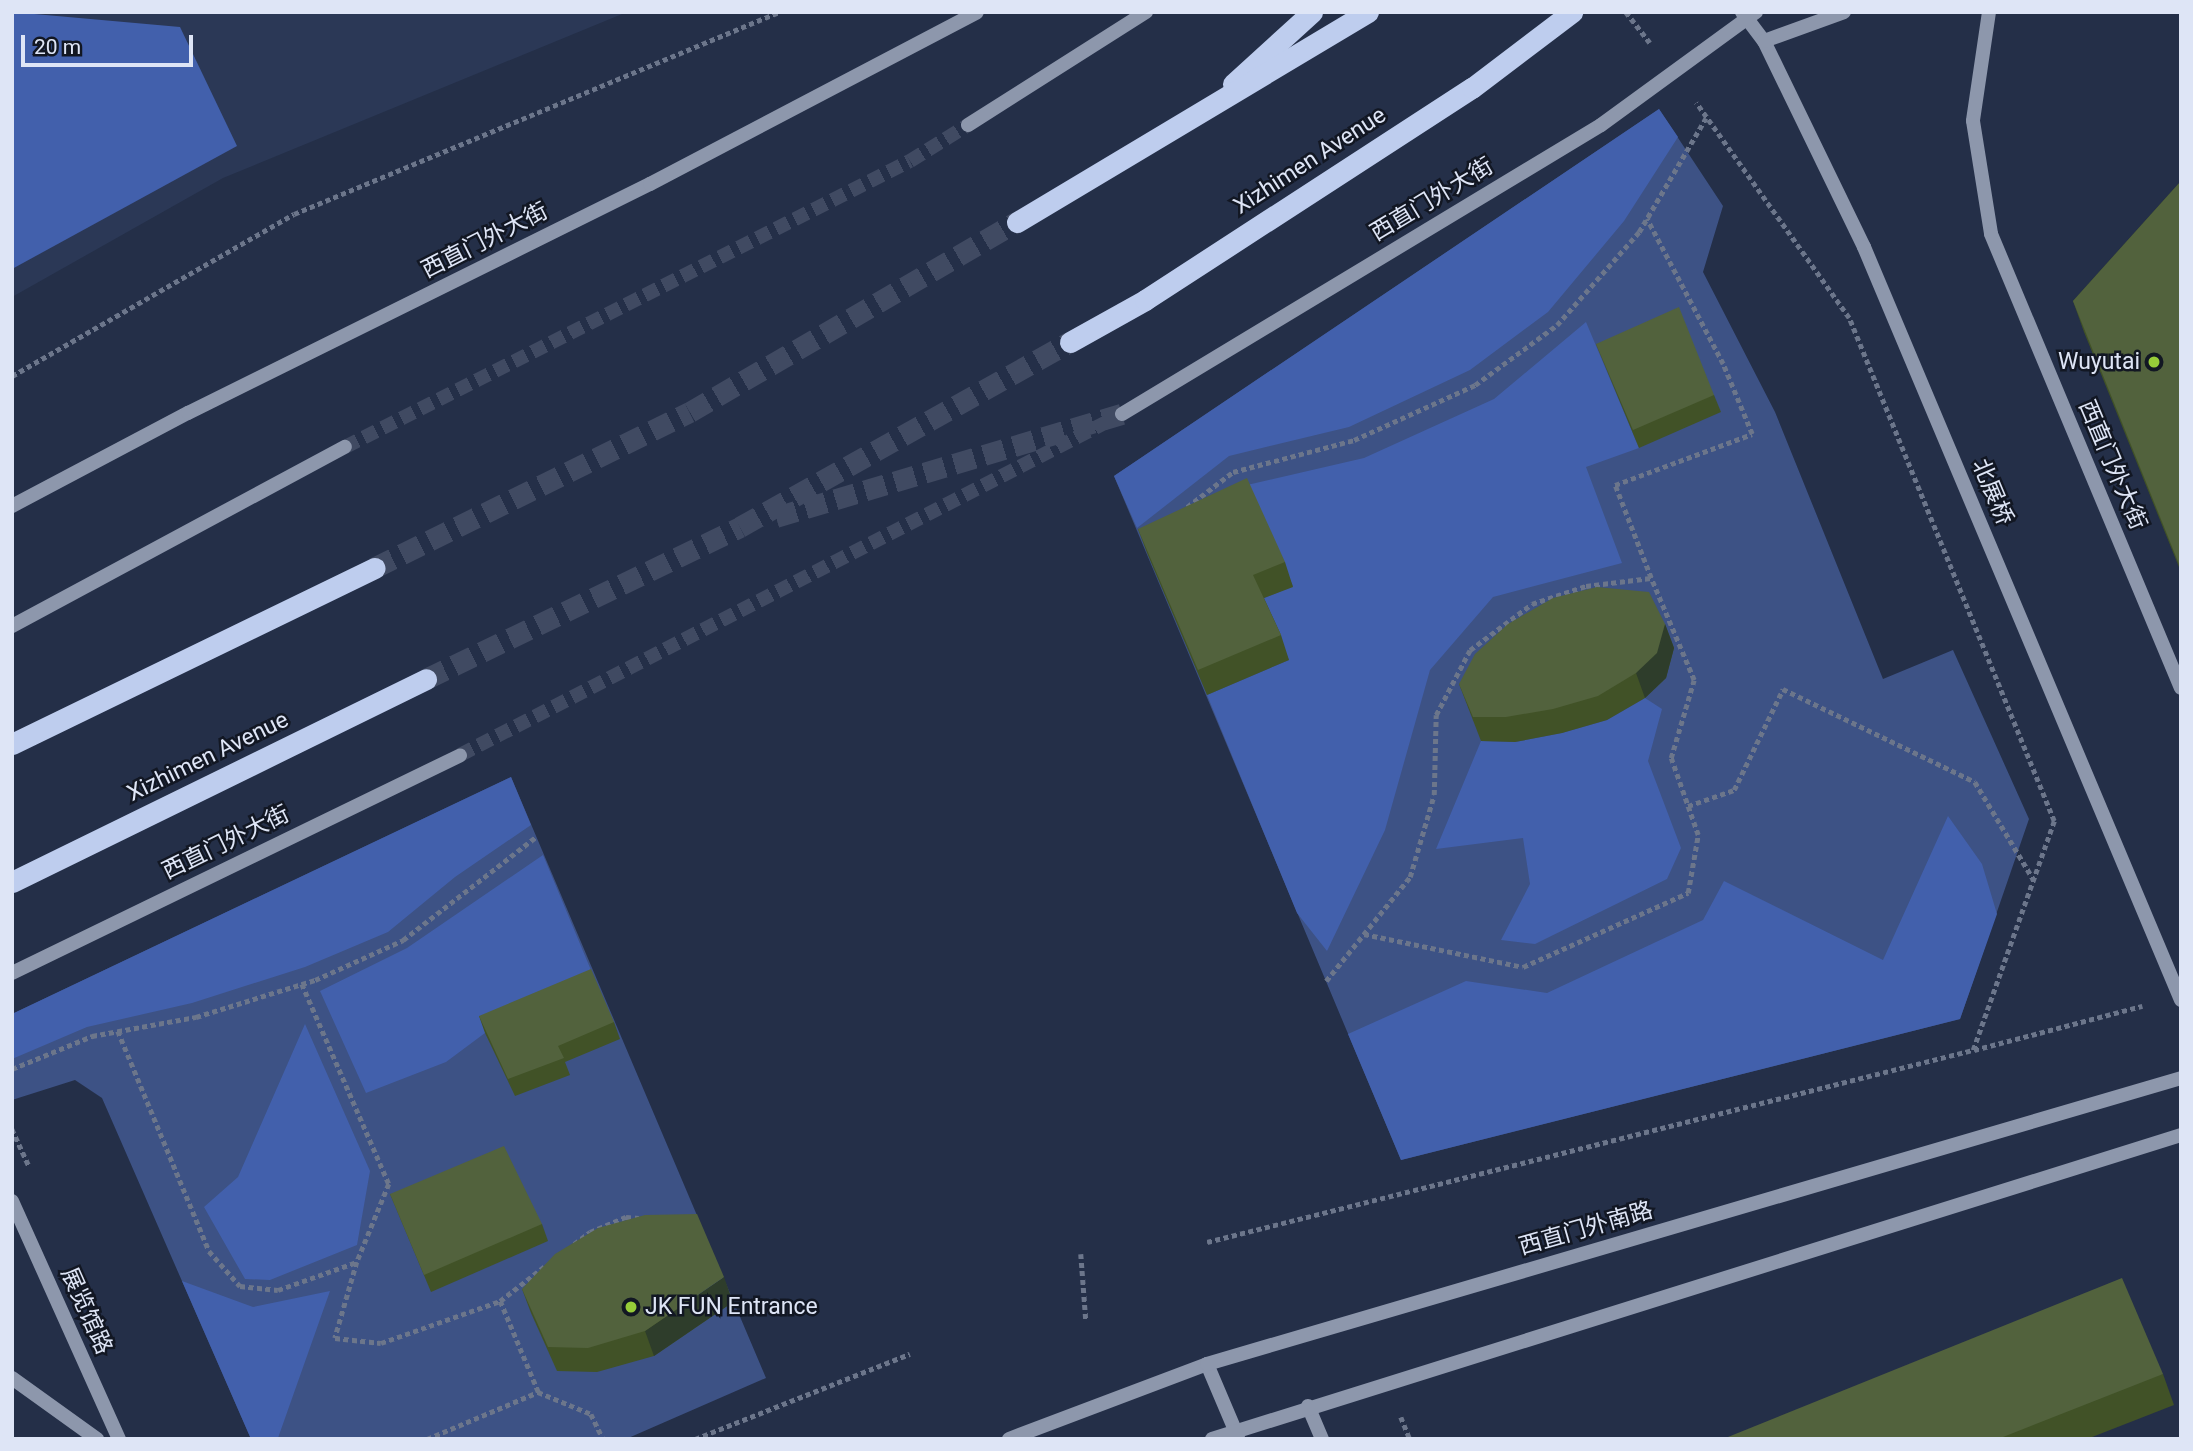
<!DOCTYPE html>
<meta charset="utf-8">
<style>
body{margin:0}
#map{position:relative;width:2193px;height:1451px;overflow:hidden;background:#242f48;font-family:Roboto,"Noto Sans SC",sans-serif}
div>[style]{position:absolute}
.built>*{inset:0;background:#2b3856}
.green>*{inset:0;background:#3d5285}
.forest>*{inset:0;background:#4260ac}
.secondary-tunnel>*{height:14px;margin-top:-7px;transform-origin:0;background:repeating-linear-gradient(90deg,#404a62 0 14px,transparent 0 21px)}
.highway-tunnel>*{height:21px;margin-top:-10.5px;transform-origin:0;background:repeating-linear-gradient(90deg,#404a62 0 21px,transparent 0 31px)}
.path>*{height:4.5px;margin-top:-2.25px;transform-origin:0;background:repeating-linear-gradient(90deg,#6c768b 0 5px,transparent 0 8.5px)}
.secondary>*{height:14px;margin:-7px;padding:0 7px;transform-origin:7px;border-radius:7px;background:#8d97ac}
.highway>*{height:21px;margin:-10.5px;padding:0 10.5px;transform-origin:10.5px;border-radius:10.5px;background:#becdee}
.wall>*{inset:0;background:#415227}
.shaded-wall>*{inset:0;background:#2e3d2b}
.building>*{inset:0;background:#52623d}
.dots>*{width:19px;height:19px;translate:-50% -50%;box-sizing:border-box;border:4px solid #121723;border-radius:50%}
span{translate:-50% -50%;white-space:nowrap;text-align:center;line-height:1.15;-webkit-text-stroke:5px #121723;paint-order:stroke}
.street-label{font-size:23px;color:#dee5f6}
.poi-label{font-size:23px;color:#dee5f6}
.right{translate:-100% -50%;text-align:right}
.left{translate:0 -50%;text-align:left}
.frame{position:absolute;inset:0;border:14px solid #dee5f6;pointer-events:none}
.scale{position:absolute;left:21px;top:35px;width:172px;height:32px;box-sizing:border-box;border:4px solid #dee5f6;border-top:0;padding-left:9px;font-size:21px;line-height:24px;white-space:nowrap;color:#dee5f6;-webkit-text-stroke:5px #121723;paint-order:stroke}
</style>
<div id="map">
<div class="built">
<div style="clip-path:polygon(12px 12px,627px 12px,223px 178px,12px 297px)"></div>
</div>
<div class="green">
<div style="clip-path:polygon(1659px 109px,1723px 206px,1703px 272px,1775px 412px,1883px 679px,1953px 650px,2029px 819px,1960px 1019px,1401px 1160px,1114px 476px)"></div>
<div style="clip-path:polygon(511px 777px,766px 1378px,626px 1439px,251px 1439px,102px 1098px,75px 1080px,12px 1100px,12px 1014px)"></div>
</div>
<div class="forest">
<div style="clip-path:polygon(12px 12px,180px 27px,237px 146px,12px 269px)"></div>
<div style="clip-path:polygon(1659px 109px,1678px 137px,1624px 221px,1548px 312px,1470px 370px,1349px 427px,1229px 456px,1137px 528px,1114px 476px)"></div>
<div style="clip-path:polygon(1586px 322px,1639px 448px,1586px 467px,1622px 563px,1493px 597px,1430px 670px,1385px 830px,1327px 951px,1297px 913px,1207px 695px,1289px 660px,1262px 599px,1293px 586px,1247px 485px,1364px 458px,1494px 399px)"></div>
<div style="clip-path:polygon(1645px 698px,1662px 709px,1648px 761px,1681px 848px,1667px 879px,1535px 944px,1501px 940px,1530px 884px,1523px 838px,1436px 849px,1481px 741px,1515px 742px,1562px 733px,1607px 720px)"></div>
<div style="clip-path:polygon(511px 777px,531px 825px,455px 877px,388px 932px,305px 967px,192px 1003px,87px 1027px,12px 1059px,12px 1014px)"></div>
<div style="clip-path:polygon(1948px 816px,1982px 864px,1997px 914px,1960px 1019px,1401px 1160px,1348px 1034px,1466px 981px,1547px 993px,1703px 920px,1724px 881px,1883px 960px)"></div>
<div style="clip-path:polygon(543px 855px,598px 987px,485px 1033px,446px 1062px,366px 1093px,320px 991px,407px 948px)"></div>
<div style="clip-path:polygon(305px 1024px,370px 1171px,357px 1245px,270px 1280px,245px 1279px,204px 1207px,238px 1177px)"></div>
<div style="clip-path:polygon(182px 1281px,253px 1307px,330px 1291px,278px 1438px,251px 1439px)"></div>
</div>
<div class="secondary-tunnel">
<div style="left:345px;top:447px;width:633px;rotate:-26.85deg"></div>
<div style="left:910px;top:161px;width:68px;rotate:-31.8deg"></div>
<div style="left:460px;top:755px;width:745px;rotate:-27.25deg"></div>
</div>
<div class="highway-tunnel">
<div style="left:776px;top:517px;width:361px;rotate:-16.6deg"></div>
<div style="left:374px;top:568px;width:352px;rotate:-26.3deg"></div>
<div style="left:690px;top:412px;width:378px;rotate:-30.2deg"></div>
<div style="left:426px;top:679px;width:349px;rotate:-25.8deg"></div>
<div style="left:740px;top:527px;width:378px;rotate:-29.3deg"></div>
</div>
<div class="path">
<div style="left:1626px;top:12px;width:39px;rotate:52deg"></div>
<div style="left:12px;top:376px;width:325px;rotate:-29.9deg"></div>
<div style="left:294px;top:214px;width:525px;rotate:-22.61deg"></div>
<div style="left:1187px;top:507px;width:58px;rotate:-37.3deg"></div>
<div style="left:1233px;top:472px;width:125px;rotate:-14.8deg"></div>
<div style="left:1354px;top:440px;width:133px;rotate:-24.4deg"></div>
<div style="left:1475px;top:385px;width:102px;rotate:-36.2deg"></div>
<div style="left:1557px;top:325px;width:124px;rotate:-48.6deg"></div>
<div style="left:1639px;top:232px;width:132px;rotate:-59.6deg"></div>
<div style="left:1688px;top:806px;width:49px;rotate:-19.2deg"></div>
<div style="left:1734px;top:790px;width:112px;rotate:-64.1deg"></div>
<div style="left:1783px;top:689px;width:213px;rotate:25.8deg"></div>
<div style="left:1975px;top:782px;width:114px;rotate:59deg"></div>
<div style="left:1364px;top:934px;width:162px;rotate:11.7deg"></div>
<div style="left:1523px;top:967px;width:181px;rotate:-24.2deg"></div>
<div style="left:1688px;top:893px;width:59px;rotate:-80.2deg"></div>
<div style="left:1698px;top:835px;width:82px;rotate:-109.3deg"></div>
<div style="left:1671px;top:758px;width:81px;rotate:-73.6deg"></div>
<div style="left:1694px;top:680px;width:111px;rotate:-112.9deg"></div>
<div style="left:1326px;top:981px;width:134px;rotate:-51.1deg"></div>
<div style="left:1410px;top:877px;width:85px;rotate:-73.7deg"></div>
<div style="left:1434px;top:795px;width:80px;rotate:-88.6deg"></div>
<div style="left:1436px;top:715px;width:73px;rotate:-62.4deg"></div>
<div style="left:1470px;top:650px;width:77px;rotate:-36.6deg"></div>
<div style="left:1532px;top:604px;width:57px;rotate:-18.4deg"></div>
<div style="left:1586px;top:586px;width:65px;rotate:-7deg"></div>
<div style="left:1651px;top:578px;width:100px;rotate:-111.2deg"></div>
<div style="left:1615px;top:485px;width:146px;rotate:-20.4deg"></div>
<div style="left:1752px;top:434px;width:76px;rotate:-112.5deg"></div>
<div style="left:1723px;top:364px;width:164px;rotate:-117.7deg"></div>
<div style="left:302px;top:984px;width:218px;rotate:66.5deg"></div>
<div style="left:389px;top:1184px;width:84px;rotate:112.3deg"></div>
<div style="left:118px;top:1031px;width:238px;rotate:67.5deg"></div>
<div style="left:209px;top:1251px;width:47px;rotate:48.5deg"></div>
<div style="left:240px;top:1286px;width:38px;rotate:6deg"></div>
<div style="left:278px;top:1290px;width:84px;rotate:-19.5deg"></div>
<div style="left:357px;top:1262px;width:79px;rotate:106.1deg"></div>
<div style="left:335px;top:1338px;width:46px;rotate:6.2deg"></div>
<div style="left:381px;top:1343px;width:126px;rotate:-19.4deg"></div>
<div style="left:1974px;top:1050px;width:174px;rotate:-14.7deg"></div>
<div style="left:12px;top:1069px;width:87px;rotate:-22.4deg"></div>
<div style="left:92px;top:1036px;width:106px;rotate:-10.4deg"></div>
<div style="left:196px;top:1017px;width:125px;rotate:-17.3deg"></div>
<div style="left:315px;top:980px;width:97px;rotate:-24.4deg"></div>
<div style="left:403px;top:940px;width:168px;rotate:-37.8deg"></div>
<div style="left:12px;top:1129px;width:41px;rotate:65.3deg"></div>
<div style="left:1207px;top:1242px;width:790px;rotate:-14.07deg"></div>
<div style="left:1973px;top:1050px;width:243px;rotate:-70.5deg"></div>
<div style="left:2054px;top:821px;width:543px;rotate:-112.17deg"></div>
<div style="left:1849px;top:318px;width:264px;rotate:-125.4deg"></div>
<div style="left:574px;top:1244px;width:20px;rotate:-37deg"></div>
<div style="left:590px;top:1232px;width:39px;rotate:-23deg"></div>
<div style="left:626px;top:1217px;width:13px;rotate:4deg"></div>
<div style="left:1081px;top:1254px;width:66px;rotate:85.7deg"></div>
<div style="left:538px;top:1392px;width:57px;rotate:22.5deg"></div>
<div style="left:591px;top:1414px;width:28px;rotate:64deg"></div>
<div style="left:1401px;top:1417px;width:24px;rotate:68deg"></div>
<div style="left:427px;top:1439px;width:121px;rotate:-22.9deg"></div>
<div style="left:538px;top:1392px;width:99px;rotate:-112.7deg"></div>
<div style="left:500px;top:1301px;width:57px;rotate:-37.9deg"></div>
<div style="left:695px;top:1439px;width:231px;rotate:-21.6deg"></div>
</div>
<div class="secondary">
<div style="left:1742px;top:12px;width:36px;rotate:53deg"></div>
<div style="left:1764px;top:41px;width:229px;rotate:64.1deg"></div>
<div style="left:1864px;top:247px;width:817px;rotate:67.17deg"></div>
<div style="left:1989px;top:12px;width:110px;rotate:98.4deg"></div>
<div style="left:1973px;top:121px;width:114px;rotate:80.9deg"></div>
<div style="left:1991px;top:234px;width:492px;rotate:67.3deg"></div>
<div style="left:1764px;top:41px;width:85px;rotate:-19.9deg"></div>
<div style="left:968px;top:125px;width:211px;rotate:-32.4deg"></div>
<div style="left:1122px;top:414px;width:559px;rotate:-31.1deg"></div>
<div style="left:1601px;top:125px;width:192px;rotate:-36.1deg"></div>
<div style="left:12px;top:506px;width:199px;rotate:-27.9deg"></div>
<div style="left:188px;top:413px;width:516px;rotate:-26.37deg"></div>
<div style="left:650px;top:184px;width:369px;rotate:-27.7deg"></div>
<div style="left:12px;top:626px;width:378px;rotate:-28.3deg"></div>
<div style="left:12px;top:973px;width:498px;rotate:-25.9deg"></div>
<div style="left:12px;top:1201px;width:261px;rotate:65.8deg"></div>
<div style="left:1207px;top:1364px;width:79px;rotate:67deg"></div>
<div style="left:12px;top:1378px;width:105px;rotate:35.7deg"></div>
<div style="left:1308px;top:1406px;width:36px;rotate:67deg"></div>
<div style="left:1009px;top:1439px;width:212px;rotate:-20.7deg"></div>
<div style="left:1207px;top:1364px;width:1015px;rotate:-16.36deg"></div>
<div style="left:1212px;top:1439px;width:1016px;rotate:-17.42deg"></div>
</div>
<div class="highway">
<div style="left:1233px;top:84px;width:107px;rotate:-42.3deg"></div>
<div style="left:1017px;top:222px;width:409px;rotate:-30.9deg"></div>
<div style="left:1070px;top:342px;width:86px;rotate:-29.2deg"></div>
<div style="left:1145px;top:300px;width:390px;rotate:-33deg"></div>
<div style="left:1472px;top:88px;width:126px;rotate:-37.2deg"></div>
<div style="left:12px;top:744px;width:403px;rotate:-25.9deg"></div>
<div style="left:12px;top:882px;width:461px;rotate:-26.1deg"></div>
</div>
<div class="wall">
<div style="clip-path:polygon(2181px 181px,2181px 572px,2084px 332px,2073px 301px)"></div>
<div style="clip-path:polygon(1596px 344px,1714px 395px,1721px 412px,1639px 448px)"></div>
<div style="clip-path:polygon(1138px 529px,1285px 562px,1293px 587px,1264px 598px,1281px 635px,1289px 660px,1207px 695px,1147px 553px)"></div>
<div style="clip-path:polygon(1665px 624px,1674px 648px,1666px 678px,1645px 698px,1607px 720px,1562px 733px,1515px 742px,1481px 741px,1459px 684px)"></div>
<div style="clip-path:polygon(479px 1016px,614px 1022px,620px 1039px,565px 1062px,570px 1075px,515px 1096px,485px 1033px)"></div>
<div style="clip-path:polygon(390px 1194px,542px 1224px,548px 1241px,431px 1292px)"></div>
<div style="clip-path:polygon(522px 1289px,733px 1302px,654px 1356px,597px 1372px,557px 1371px,531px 1313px)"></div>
<div style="clip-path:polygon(2163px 1374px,2174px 1405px,2087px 1439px,1723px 1439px)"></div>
</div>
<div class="shaded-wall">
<div style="clip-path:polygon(1665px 624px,1674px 648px,1666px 678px,1645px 698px,1636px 673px)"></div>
<div style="clip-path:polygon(724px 1277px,733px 1302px,654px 1356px,645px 1331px)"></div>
</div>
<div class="building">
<div style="clip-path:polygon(2181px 181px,2181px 569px,2073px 301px)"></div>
<div style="clip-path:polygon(1679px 307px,1714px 395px,1633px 430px,1596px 344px)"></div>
<div style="clip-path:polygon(1247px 478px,1285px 562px,1253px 575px,1281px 635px,1198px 670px,1138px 529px)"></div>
<div style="clip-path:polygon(1597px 587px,1649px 592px,1665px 624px,1657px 653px,1636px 673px,1598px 696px,1553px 709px,1506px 717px,1473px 717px,1459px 684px,1475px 654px,1508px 624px,1553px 598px)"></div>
<div style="clip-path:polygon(591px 969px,614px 1022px,558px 1046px,564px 1058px,508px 1079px,479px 1016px)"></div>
<div style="clip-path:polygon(504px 1146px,542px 1224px,424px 1275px,390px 1194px)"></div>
<div style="clip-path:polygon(697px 1214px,724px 1277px,645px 1331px,588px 1348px,548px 1347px,522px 1289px,555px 1254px,598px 1228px,645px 1215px)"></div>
<div style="clip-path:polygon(2122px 1278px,2163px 1374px,1998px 1439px,1723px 1439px)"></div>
</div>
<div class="dots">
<div style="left:2154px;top:362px;background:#97cc39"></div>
<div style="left:631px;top:1307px;background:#97cc39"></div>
</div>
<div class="street-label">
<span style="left:1310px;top:161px;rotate:-33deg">Xizhimen Avenue</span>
<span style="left:1432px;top:200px;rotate:-31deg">西直门外大街</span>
<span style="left:485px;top:241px;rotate:-27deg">西直门外大街</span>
<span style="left:2112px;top:465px;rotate:67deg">西直门外大街</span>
<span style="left:1992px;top:492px;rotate:67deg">北展桥</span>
<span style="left:208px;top:757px;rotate:-26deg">Xizhimen Avenue</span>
<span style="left:226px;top:843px;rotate:-26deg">西直门外大街</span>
<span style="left:1586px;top:1229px;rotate:-16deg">西直门外南路</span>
<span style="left:86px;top:1311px;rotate:66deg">展览馆路</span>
</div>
<div class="poi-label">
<span class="right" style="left:2140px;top:362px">Wuyutai</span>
<span class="left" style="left:645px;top:1307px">JK FUN Entrance</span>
</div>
<div class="frame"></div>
<div class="scale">20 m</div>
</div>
